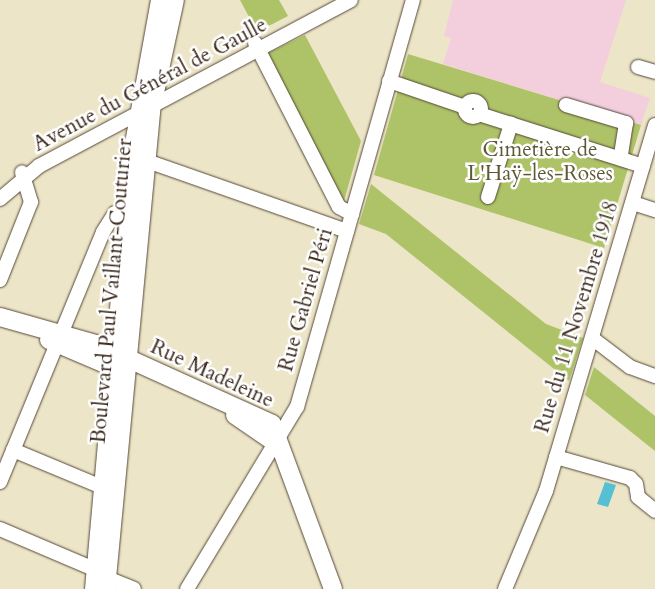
<!DOCTYPE html>
<meta charset="utf-8">
<style>
body{margin:0}
#map{position:relative;width:655px;height:589px;overflow:hidden;background:#ece5c7;font-family:Cardo,serif}
div>[style]{position:absolute}
.built>*{inset:0;background:#f3cfde}
.green>*{inset:0;background:#aec367}
.water>*{inset:0;background:#57bfd4}
.roads{filter:drop-shadow(0 0 1px #564637) drop-shadow(0 0 1px #564637)}
.minor>*{height:14px;margin:-7px;padding:0 7px;transform-origin:7px;border-radius:7px;background:#fff}
.minor>.ring{margin:-7px;padding:0;box-sizing:content-box;background:none;border:14px solid #fff;border-radius:50%}
.major>*{height:18px;margin:-9px;padding:0 9px;transform-origin:9px;border-radius:9px;background:#fff}
span{translate:-50% -50%;white-space:nowrap;text-align:center;line-height:1.15;-webkit-text-stroke:5px #fff;paint-order:stroke}
.street-label{font-size:21px;color:#3b2a1e}
.park-label{font-size:21px;color:#5e5834}
</style>
<div id="map">
<div class="built">
<div style="clip-path:polygon(453px 0,626px 0,600px 82px,650px 98px,641px 125px,443px 64px,451px 38px,444px 36px)"></div>
</div>
<div class="green">
<div style="clip-path:polygon(240px 0,279px 0,288px 16px,257px 32px)"></div>
<div style="clip-path:polygon(305px 35px,361px 141px,344px 201px,266px 54px)"></div>
<div style="clip-path:polygon(408px 54px,641px 125px,604px 248px,374px 175px)"></div>
<div style="clip-path:polygon(371px 184px,546px 324px,583px 338px,569px 381px,386px 234px,359px 224px)"></div>
<div style="clip-path:polygon(594px 367px,655px 416px,655px 451px,585px 395px)"></div>
</div>
<div class="water">
<div style="clip-path:polygon(605px 482px,616px 485px,608px 507px,597px 504px)"></div>
</div>
<div class="roads">
<div class="minor">
<div style="left:255px;top:43px;width:184px;rotate:62.9deg"></div>
<div style="left:339px;top:207px;width:15px;rotate:28deg"></div>
<div style="left:638px;top:67px;width:18px;rotate:16deg"></div>
<div style="left:389px;top:81px;width:80px;rotate:18.9deg"></div>
<div class="ring" style="left:465px;top:101px;width:2px;height:2px"></div>
<div style="left:566px;top:105px;width:63px;rotate:16.7deg"></div>
<div style="left:626px;top:123px;width:36px;rotate:99deg"></div>
<div style="left:479px;top:114px;width:172px;rotate:17.6deg"></div>
<div style="left:147px;top:161px;width:212px;rotate:19.3deg"></div>
<div style="left:488px;top:197px;width:77px;rotate:-72.5deg"></div>
<div style="left:0;top:199px;width:51px;rotate:-40.2deg"></div>
<div style="left:39px;top:166px;width:353px;rotate:-28deg"></div>
<div style="left:633px;top:203px;width:23px;rotate:18deg"></div>
<div style="left:0;top:280px;width:84px;rotate:-68.3deg"></div>
<div style="left:31px;top:202px;width:31px;rotate:-107deg"></div>
<div style="left:592px;top:338px;width:48px;rotate:37.3deg"></div>
<div style="left:630px;top:367px;width:27px;rotate:20deg"></div>
<div style="left:13px;top:450px;width:96px;rotate:22.6deg"></div>
<div style="left:556px;top:457px;width:77px;rotate:15.8deg"></div>
<div style="left:630px;top:478px;width:8px;rotate:45deg"></div>
<div style="left:636px;top:484px;width:13px;rotate:81deg"></div>
<div style="left:638px;top:497px;width:22px;rotate:39deg"></div>
<div style="left:0;top:482px;width:270px;rotate:-67.6deg"></div>
<div style="left:103px;top:232px;width:22px;rotate:-58deg"></div>
<div style="left:115px;top:213px;width:12px;rotate:-14deg"></div>
<div style="left:0;top:529px;width:104px;rotate:23.1deg"></div>
<div style="left:107px;top:578px;width:29px;rotate:22deg"></div>
<div style="left:187px;top:589px;width:213px;rotate:-58.9deg"></div>
<div style="left:297px;top:407px;width:423px;rotate:-74.1deg"></div>
<div style="left:505px;top:589px;width:106px;rotate:-67.3deg"></div>
<div style="left:546px;top:491px;width:382px;rotate:-73.4deg"></div>
</div>
<div class="major">
<div style="left:0;top:317px;width:100px;rotate:15.7deg"></div>
<div style="left:96px;top:344px;width:193px;rotate:24.4deg"></div>
<div style="left:272px;top:424px;width:176px;rotate:69.7deg"></div>
<div style="left:49px;top:340px;width:79px;rotate:23deg"></div>
<div style="left:235px;top:415px;width:51px;rotate:34.6deg"></div>
<div style="left:94px;top:589px;width:442px;rotate:-84.9deg"></div>
<div style="left:133px;top:149px;width:151px;rotate:-79.7deg"></div>
<div style="left:106px;top:589px;width:485px;rotate:-84.6deg"></div>
<div style="left:152px;top:106px;width:108px;rotate:-77.8deg"></div>
</div>
</div>
<div class="street-label">
<span style="left:150px;top:85px;rotate:-28deg">Avenue du Général de Gaulle</span>
<span style="left:112px;top:291px;rotate:-85deg">Boulevard Paul Vaillant-Couturier</span>
<span style="left:306px;top:300px;rotate:-74deg">Rue Gabriel Péri</span>
<span style="left:577px;top:317px;rotate:-73deg">Rue du 11 Novembre 1918</span>
<span style="left:212px;top:374px;rotate:25deg">Rue Madeleine</span>
</div>
<div class="park-label">
<span style="left:540px;top:162px">Cimetière de<br>L'Haÿ-les-Roses</span>
</div>
</div>
